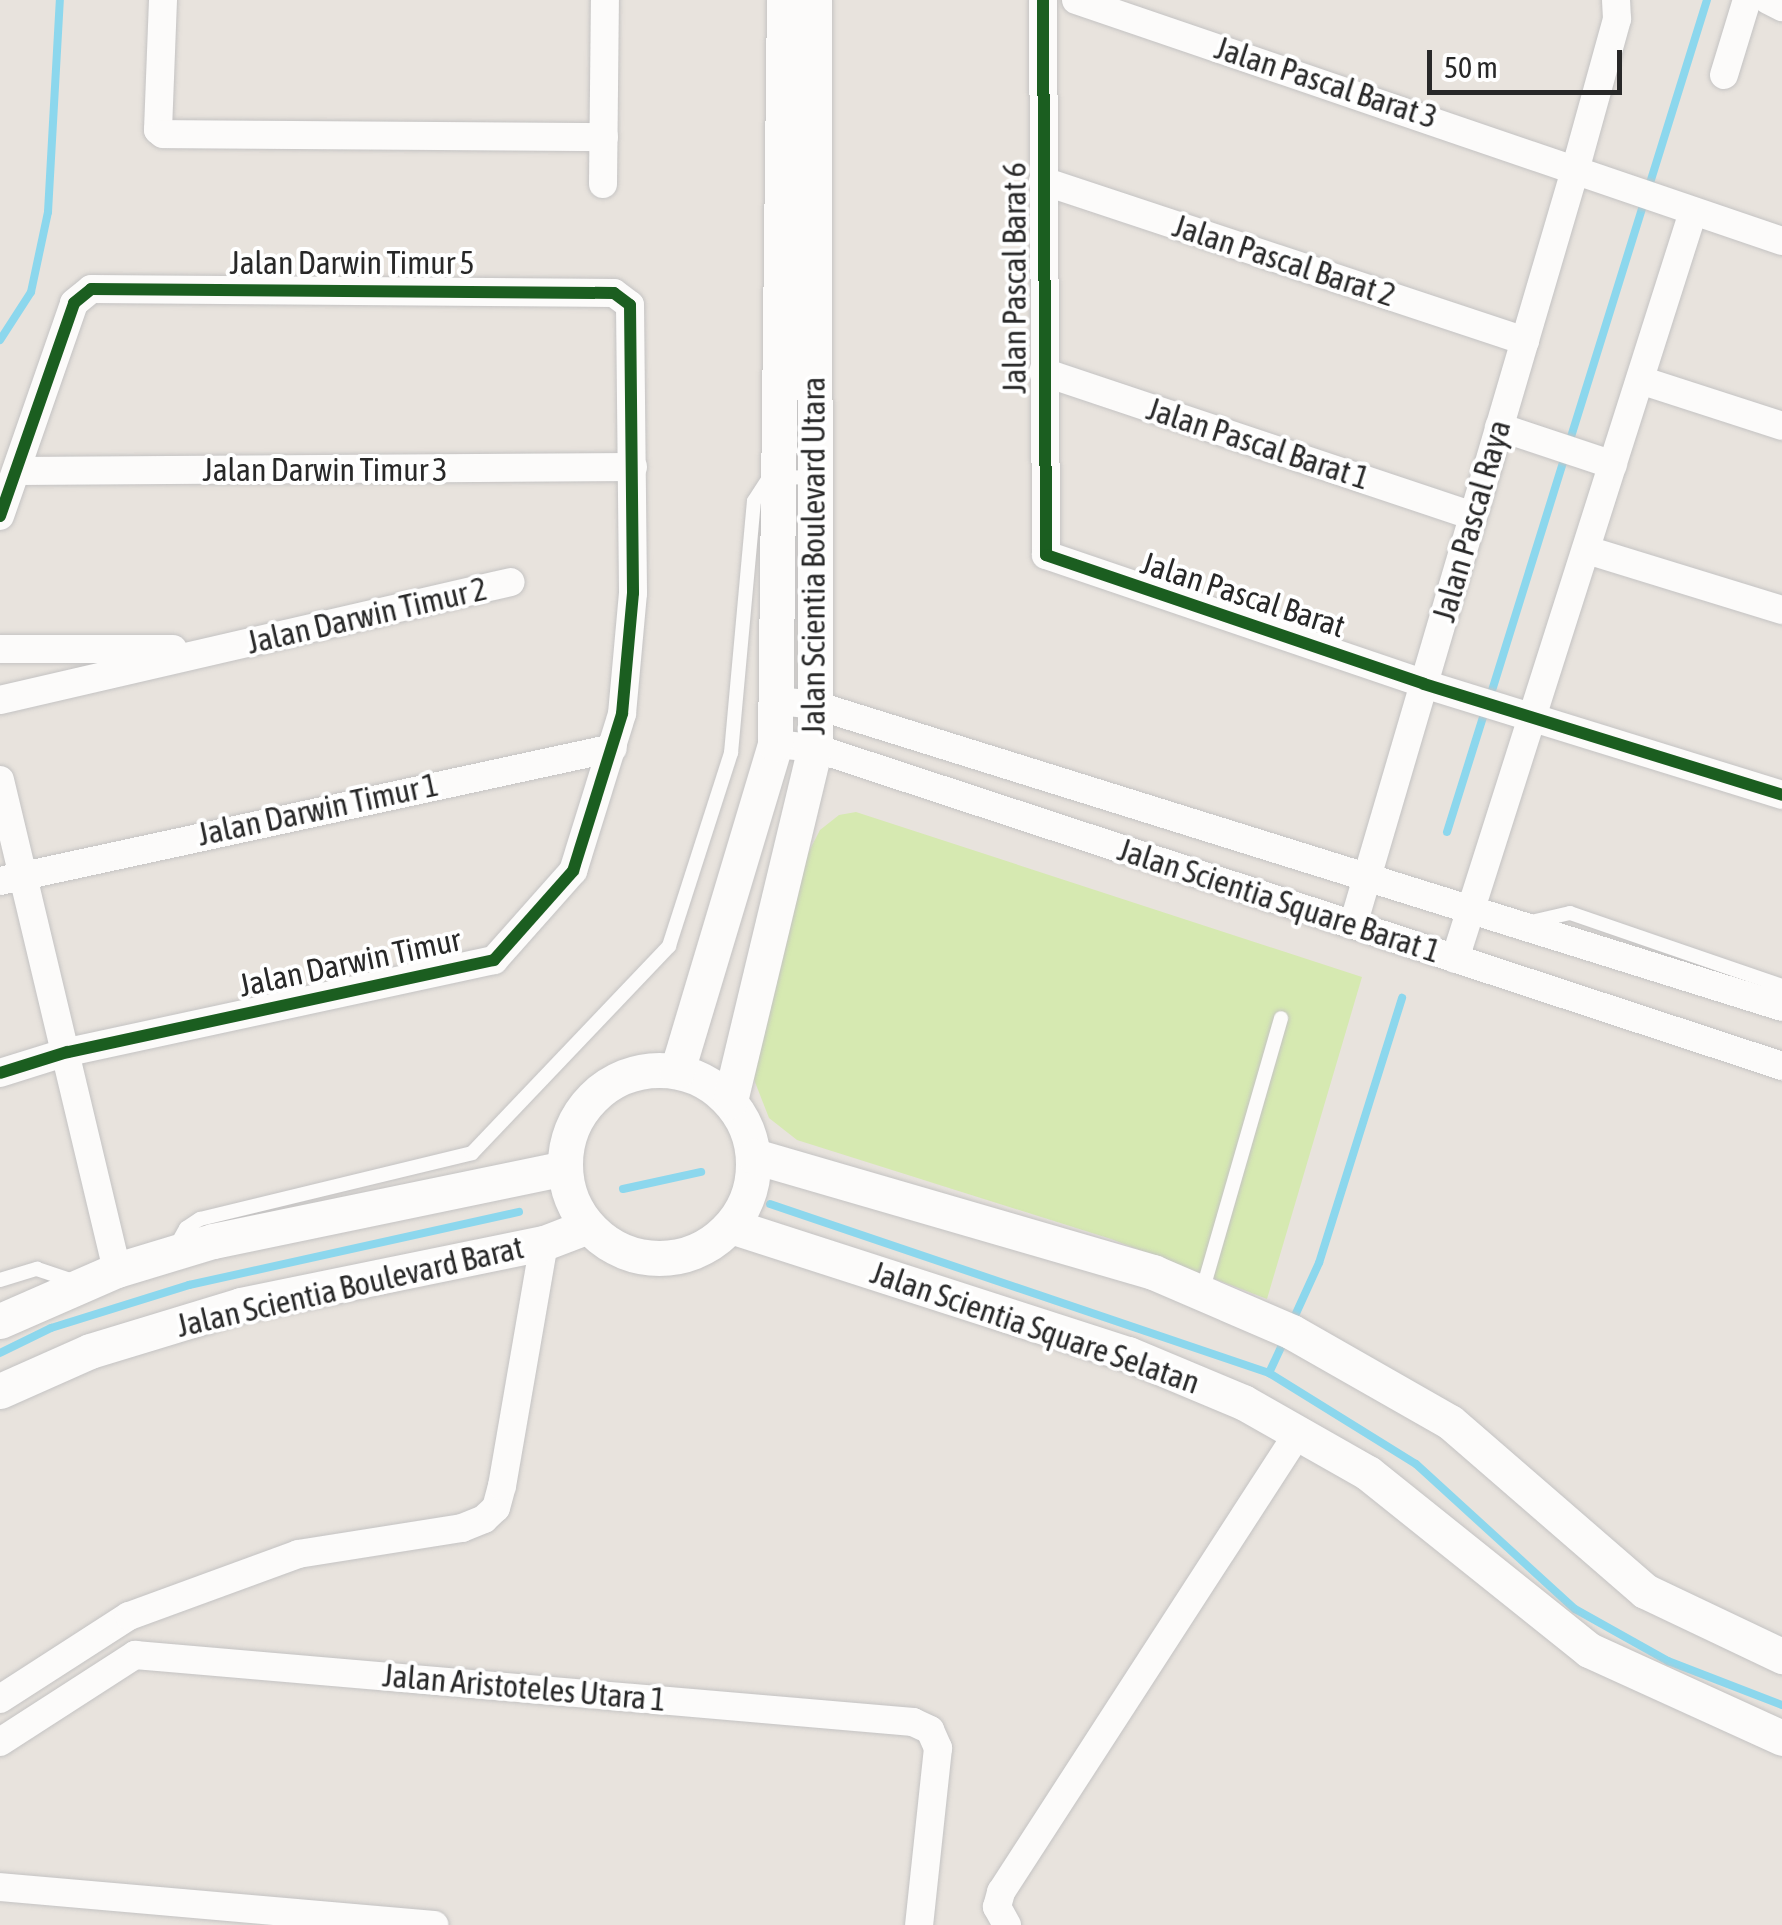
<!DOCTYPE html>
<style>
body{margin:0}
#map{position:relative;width:1782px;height:1925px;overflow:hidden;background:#e8e3dd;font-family:"Asap Condensed",sans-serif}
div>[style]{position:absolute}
.pitch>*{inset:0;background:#d6e9b1}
.stream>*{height:8px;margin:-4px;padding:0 4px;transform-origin:4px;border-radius:4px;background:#8cd7ed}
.roads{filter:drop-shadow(0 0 2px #c4c3c3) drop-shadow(0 0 2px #c4c3c3)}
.service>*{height:14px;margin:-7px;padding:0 7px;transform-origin:7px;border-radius:7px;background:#fcfbfa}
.minor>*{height:28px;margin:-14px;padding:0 14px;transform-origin:14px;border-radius:14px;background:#fcfbfa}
.tertiary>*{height:35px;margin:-17.5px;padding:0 17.5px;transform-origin:17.5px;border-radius:17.5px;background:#fcfbfa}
.tertiary>.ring{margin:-17.5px;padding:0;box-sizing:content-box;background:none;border:35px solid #fcfbfa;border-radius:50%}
.cycleway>*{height:12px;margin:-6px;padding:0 6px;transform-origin:6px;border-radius:6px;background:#1b5e20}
span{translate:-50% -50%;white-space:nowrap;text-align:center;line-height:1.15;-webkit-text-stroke:8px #fff;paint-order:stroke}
.street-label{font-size:32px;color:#282828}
.scale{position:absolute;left:1427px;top:50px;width:195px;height:45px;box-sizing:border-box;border:5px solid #282828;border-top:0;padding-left:12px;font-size:30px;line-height:35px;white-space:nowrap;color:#282828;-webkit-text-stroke:8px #fff;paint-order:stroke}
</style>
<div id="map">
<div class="pitch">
<div style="clip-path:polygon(856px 812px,1362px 977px,1267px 1299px,1111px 1239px,797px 1140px,769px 1118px,748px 1064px,805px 859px,820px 830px,839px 815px)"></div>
</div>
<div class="stream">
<div style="left:0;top:340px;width:57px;rotate:-57.1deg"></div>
<div style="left:31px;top:292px;width:82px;rotate:-78deg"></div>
<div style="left:48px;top:212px;width:212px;rotate:-86.8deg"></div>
<div style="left:1490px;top:697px;width:730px;rotate:-72.71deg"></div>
<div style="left:1447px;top:832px;width:127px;rotate:-72.6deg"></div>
<div style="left:623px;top:1189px;width:80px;rotate:-12.3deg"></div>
<div style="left:770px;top:1204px;width:527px;rotate:18.71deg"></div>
<div style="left:1269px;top:1373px;width:173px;rotate:31.8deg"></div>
<div style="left:1416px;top:1464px;width:215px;rotate:42.4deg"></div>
<div style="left:1575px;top:1609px;width:107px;rotate:29.2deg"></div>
<div style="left:1668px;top:1661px;width:122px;rotate:21.1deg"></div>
<div style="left:1293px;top:1320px;width:63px;rotate:-65.5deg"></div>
<div style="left:1319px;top:1263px;width:278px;rotate:-72.6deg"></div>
<div style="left:0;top:1353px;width:57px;rotate:-26.1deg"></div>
<div style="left:51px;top:1328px;width:145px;rotate:-17.3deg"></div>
<div style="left:189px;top:1285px;width:338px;rotate:-12.5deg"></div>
<div style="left:1269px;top:1373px;width:38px;rotate:-65deg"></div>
</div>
<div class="roads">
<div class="service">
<div style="left:1531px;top:922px;width:40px;rotate:-13deg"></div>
<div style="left:1570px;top:913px;width:224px;rotate:19deg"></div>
<div style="left:175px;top:1248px;width:23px;rotate:-61deg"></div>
<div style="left:186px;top:1228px;width:17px;rotate:-33deg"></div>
<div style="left:200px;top:1219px;width:280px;rotate:-13.6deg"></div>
<div style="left:472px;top:1153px;width:286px;rotate:-46.4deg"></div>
<div style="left:669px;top:946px;width:203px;rotate:-72.2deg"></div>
<div style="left:731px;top:753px;width:253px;rotate:-84.8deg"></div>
<div style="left:754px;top:501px;width:27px;rotate:-57deg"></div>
<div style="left:769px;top:478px;width:46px;rotate:-1.2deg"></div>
<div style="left:0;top:1280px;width:39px;rotate:-17deg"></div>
<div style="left:37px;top:1269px;width:44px;rotate:18.4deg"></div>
<div style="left:1202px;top:1292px;width:285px;rotate:-73.9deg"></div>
</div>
<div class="minor">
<div style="left:163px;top:0;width:130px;rotate:92.2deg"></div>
<div style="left:158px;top:130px;width:6px;rotate:39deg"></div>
<div style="left:163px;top:134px;width:441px;rotate:0.4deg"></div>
<div style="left:1043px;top:0;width:555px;rotate:89.69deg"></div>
<div style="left:1046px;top:555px;width:399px;rotate:18.8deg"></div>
<div style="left:1424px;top:684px;width:375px;rotate:17.2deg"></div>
<div style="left:1076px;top:0;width:746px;rotate:18.85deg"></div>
<div style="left:1768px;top:0;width:16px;rotate:27deg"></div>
<div style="left:1724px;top:75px;width:78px;rotate:-73deg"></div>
<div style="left:1043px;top:181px;width:508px;rotate:18.36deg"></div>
<div style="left:603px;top:184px;width:184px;rotate:-89.4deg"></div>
<div style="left:1043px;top:372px;width:453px;rotate:18.5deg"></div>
<div style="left:1640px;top:380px;width:149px;rotate:17.9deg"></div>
<div style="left:1499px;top:427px;width:120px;rotate:18.4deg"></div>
<div style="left:17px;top:471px;width:616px;rotate:-0.37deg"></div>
<div style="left:0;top:516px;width:225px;rotate:-70.8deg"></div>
<div style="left:74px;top:303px;width:22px;rotate:-39deg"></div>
<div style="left:91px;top:289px;width:523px;rotate:0.44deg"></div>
<div style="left:614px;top:293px;width:20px;rotate:37deg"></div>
<div style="left:630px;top:305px;width:288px;rotate:89.4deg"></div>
<div style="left:633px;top:593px;width:121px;rotate:95.2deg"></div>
<div style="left:622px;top:714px;width:164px;rotate:107.3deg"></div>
<div style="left:573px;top:871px;width:119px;rotate:131.6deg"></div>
<div style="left:494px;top:960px;width:437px;rotate:167.8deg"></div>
<div style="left:67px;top:1052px;width:70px;rotate:162.6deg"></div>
<div style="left:1587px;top:550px;width:204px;rotate:17.1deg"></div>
<div style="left:0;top:649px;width:173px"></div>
<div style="left:0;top:700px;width:524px;rotate:-13deg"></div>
<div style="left:778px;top:701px;width:37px;rotate:6deg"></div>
<div style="left:815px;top:705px;width:1013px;rotate:17.34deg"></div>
<div style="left:775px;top:744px;width:40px;rotate:5.7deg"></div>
<div style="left:815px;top:748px;width:1018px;rotate:18.2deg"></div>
<div style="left:0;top:780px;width:504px;rotate:76.57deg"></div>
<div style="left:0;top:881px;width:627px;rotate:-12.24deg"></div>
<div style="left:1353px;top:925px;width:790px;rotate:-73.61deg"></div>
<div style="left:1576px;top:167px;width:154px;rotate:-74.5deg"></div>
<div style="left:1617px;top:19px;width:19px;rotate:-93deg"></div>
<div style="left:1455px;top:959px;width:784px;rotate:-72.33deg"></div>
<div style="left:135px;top:1655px;width:781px;rotate:4.92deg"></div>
<div style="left:913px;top:1722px;width:19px;rotate:25deg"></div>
<div style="left:930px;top:1730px;width:20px;rotate:66deg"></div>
<div style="left:938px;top:1748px;width:178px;rotate:96.1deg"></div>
<div style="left:0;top:1699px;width:153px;rotate:-32.8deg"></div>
<div style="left:129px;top:1616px;width:180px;rotate:-20.1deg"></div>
<div style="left:298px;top:1554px;width:166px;rotate:-9deg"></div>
<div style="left:462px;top:1528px;width:24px;rotate:-22deg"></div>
<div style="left:484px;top:1519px;width:16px;rotate:-43deg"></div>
<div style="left:496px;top:1508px;width:23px;rotate:-75deg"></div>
<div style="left:502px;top:1486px;width:247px;rotate:-80.2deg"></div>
<div style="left:0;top:1742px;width:161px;rotate:-32.8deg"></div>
<div style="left:0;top:1887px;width:436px;rotate:5deg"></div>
<div style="left:1007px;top:1925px;width:21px;rotate:-119deg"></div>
<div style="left:997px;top:1907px;width:16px;rotate:-75deg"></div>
<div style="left:1001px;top:1892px;width:547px;rotate:-57.09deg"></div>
</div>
<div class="tertiary">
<div class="ring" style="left:565px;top:1070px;width:153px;height:153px"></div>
<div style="left:677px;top:1071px;width:341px;rotate:-73.3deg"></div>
<div style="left:775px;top:744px;width:744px;rotate:-89.31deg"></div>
<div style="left:730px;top:1101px;width:363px;rotate:-76.5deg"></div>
<div style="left:815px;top:748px;width:748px;rotate:-90.08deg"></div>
<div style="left:754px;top:1156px;width:416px;rotate:16.2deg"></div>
<div style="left:1153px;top:1272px;width:151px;rotate:23.3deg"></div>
<div style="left:1292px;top:1332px;width:182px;rotate:29.7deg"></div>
<div style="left:1450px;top:1422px;width:258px;rotate:40.9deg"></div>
<div style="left:1645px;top:1591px;width:152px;rotate:25.4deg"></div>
<div style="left:731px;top:1226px;width:417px;rotate:17.9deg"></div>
<div style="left:1128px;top:1354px;width:125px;rotate:22.7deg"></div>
<div style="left:1243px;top:1402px;width:144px;rotate:29.6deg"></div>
<div style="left:1368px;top:1473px;width:283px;rotate:38.7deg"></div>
<div style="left:1589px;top:1650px;width:212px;rotate:24.5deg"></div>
<div style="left:0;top:1321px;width:128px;rotate:-23.6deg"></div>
<div style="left:117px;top:1270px;width:100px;rotate:-16.8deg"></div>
<div style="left:213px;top:1241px;width:359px;rotate:-11.7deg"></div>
<div style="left:0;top:1391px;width:98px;rotate:-24deg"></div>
<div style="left:90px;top:1351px;width:158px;rotate:-16.9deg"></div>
<div style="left:241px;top:1305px;width:309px;rotate:-11.6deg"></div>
<div style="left:544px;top:1243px;width:47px;rotate:-21.1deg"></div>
</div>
</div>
<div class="cycleway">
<div style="left:1043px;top:0;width:555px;rotate:89.69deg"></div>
<div style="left:1046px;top:555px;width:399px;rotate:18.8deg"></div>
<div style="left:1424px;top:684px;width:375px;rotate:17.2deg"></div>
<div style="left:0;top:516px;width:225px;rotate:-70.8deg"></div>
<div style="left:74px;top:303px;width:22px;rotate:-39deg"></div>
<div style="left:91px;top:289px;width:523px;rotate:0.44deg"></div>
<div style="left:614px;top:293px;width:20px;rotate:37deg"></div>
<div style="left:630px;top:305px;width:288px;rotate:89.4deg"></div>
<div style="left:633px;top:593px;width:121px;rotate:95.2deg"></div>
<div style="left:622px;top:714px;width:164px;rotate:107.3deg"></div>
<div style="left:573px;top:871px;width:119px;rotate:131.6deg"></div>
<div style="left:494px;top:960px;width:437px;rotate:167.8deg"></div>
<div style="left:67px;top:1052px;width:70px;rotate:162.6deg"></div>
</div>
<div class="street-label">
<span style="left:1326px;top:83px;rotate:18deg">Jalan Pascal Barat 3</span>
<span style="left:1284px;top:261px;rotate:18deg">Jalan Pascal Barat 2</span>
<span style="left:352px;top:263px">Jalan Darwin Timur 5</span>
<span style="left:1015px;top:278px;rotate:-90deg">Jalan Pascal Barat 6</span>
<span style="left:1258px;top:444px;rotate:18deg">Jalan Pascal Barat 1</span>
<span style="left:325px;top:470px">Jalan Darwin Timur 3</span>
<span style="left:1472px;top:521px;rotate:-74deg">Jalan Pascal Raya</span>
<span style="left:814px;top:556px;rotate:-90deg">Jalan Scientia Boulevard Utara</span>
<span style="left:1243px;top:595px;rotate:18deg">Jalan Pascal Barat</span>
<span style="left:367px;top:616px;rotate:-13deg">Jalan Darwin Timur 2</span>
<span style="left:318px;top:810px;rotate:-12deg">Jalan Darwin Timur 1</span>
<span style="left:1279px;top:901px;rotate:18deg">Jalan Scientia Square Barat 1</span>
<span style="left:350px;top:963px;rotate:-12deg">Jalan Darwin Timur</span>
<span style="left:350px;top:1287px;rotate:-13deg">Jalan Scientia Boulevard Barat</span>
<span style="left:1035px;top:1328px;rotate:19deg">Jalan Scientia Square Selatan</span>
<span style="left:524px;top:1688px;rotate:5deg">Jalan Aristoteles Utara 1</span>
</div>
<div class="scale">50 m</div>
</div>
